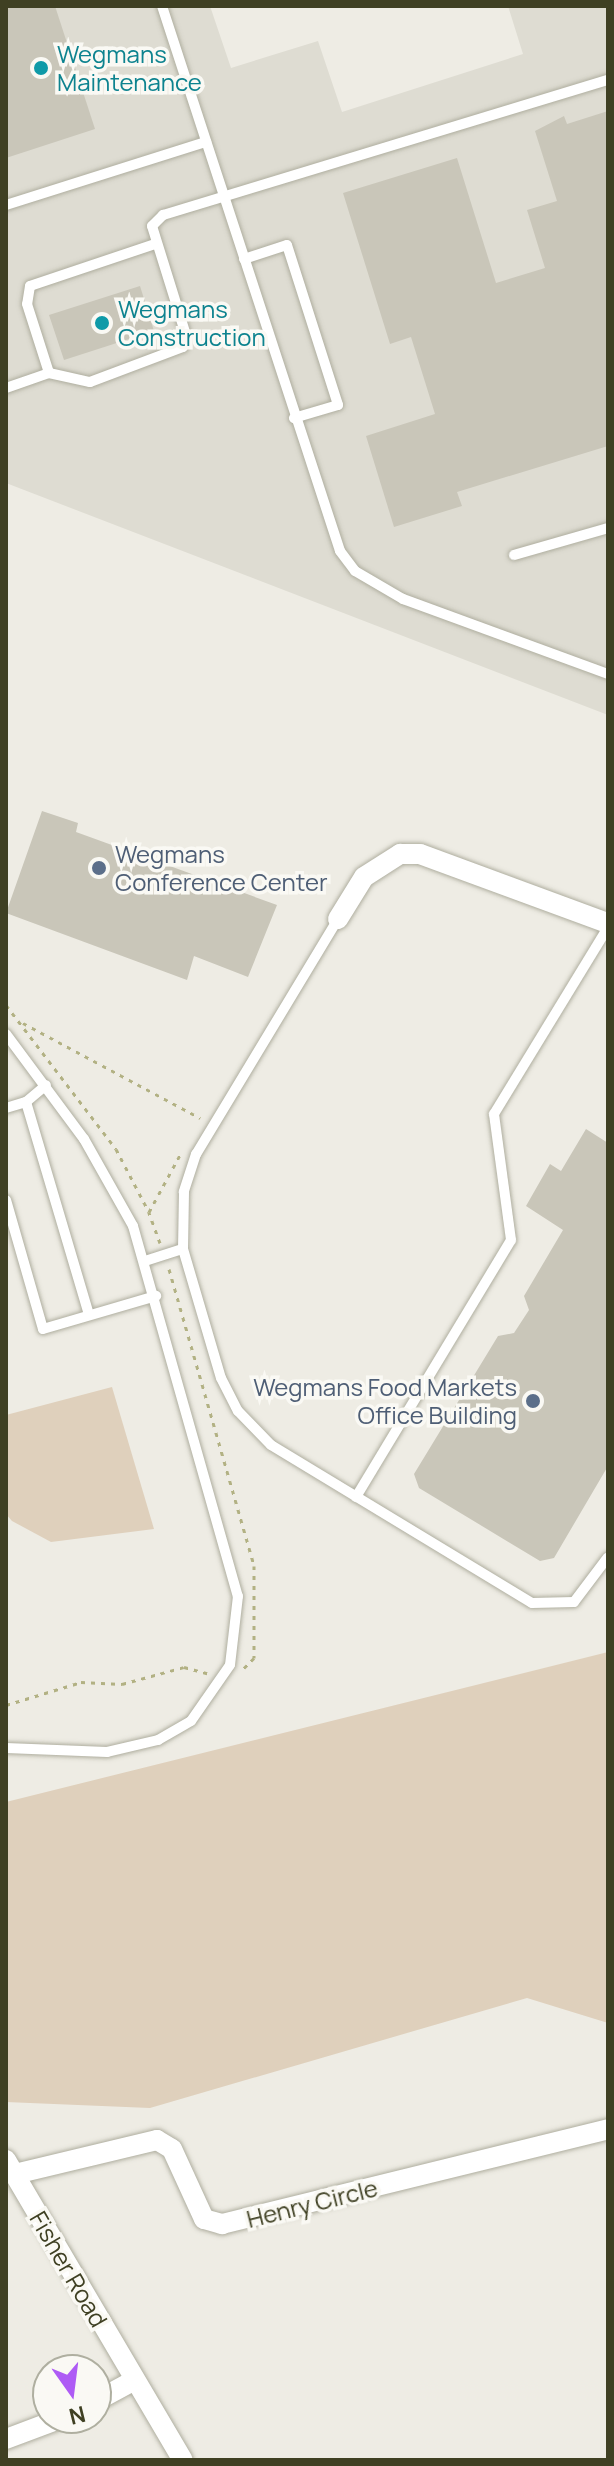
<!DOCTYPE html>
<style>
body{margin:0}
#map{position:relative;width:614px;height:2466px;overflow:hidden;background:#eeece4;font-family:Manrope,sans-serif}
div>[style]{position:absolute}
.built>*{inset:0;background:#dedcd2}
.green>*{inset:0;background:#dfd0bc}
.building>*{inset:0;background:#c9c6b9}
.path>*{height:3px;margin-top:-1.5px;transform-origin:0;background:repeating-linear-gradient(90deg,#b2b183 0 4px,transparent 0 10px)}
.roads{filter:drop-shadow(0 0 2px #afae9f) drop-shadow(0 0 2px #afae9f)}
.service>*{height:10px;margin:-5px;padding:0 5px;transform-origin:5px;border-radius:5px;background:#fff}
.minor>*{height:20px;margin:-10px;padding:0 10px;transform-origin:10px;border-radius:10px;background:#fff}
.dots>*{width:22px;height:22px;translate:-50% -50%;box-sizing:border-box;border:4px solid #faf9f4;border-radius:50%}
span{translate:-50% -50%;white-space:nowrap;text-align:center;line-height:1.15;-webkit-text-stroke:7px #faf9f4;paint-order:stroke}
.culture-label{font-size:24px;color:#0d838f}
.left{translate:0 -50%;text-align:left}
.service-label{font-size:24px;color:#4e5e75}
.right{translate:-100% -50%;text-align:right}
.street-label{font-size:24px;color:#3f4023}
.frame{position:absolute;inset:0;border:8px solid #3f4023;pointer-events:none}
.north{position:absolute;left:32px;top:2354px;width:80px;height:80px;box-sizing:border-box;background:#faf9f4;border:2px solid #afafa0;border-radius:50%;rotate:166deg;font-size:22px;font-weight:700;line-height:32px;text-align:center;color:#3f4023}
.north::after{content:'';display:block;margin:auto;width:28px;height:36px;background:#ae5bf5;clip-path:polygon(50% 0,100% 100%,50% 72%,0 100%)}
</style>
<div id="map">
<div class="built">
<div style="clip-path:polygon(6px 6px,210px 6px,231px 68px,318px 41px,342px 112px,523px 54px,508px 6px,608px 6px,608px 715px,6px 483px)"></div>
</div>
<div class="green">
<div style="clip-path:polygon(112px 1387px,154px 1529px,51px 1542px,12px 1521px,6px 1514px,6px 1415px)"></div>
<div style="clip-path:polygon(608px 1652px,608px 2023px,527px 1998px,150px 2108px,6px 2102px,6px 1802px)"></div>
</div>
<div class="building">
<div style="clip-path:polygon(6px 6px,55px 6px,95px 129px,6px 158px)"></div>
<div style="clip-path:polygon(608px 111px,608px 446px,457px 492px,462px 506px,394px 527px,366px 436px,435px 414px,411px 337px,390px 344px,343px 193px,457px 158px,496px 283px,545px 268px,527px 210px,557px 201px,535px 131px,564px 116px,567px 124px)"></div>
<div style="clip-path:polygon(140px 286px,154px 331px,64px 360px,49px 315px)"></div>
<div style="clip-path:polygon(42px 811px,78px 823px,76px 832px,277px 905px,248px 977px,194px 956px,187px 980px,6px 913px)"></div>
<div style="clip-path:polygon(586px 1129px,608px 1143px,608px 1466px,554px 1558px,540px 1561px,419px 1488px,414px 1474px,498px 1336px,514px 1333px,529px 1310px,524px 1296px,563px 1230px,526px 1206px,550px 1164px,561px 1171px)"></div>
</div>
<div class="path">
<div style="left:6px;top:1005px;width:181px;rotate:52.6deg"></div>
<div style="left:116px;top:1149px;width:71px;rotate:62.4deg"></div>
<div style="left:23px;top:1023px;width:201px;rotate:28.2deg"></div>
<div style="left:160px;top:1243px;width:33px;rotate:-110deg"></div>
<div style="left:149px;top:1212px;width:67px;rotate:-61.5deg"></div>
<div style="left:169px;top:1269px;width:309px;rotate:74deg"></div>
<div style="left:254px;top:1566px;width:92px;rotate:90deg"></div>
<div style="left:254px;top:1658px;width:17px;rotate:135deg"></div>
<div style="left:6px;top:1705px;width:78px;rotate:-17deg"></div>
<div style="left:81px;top:1682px;width:41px;rotate:2.8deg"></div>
<div style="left:122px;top:1684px;width:64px;rotate:-15.3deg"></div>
<div style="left:184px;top:1667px;width:24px;rotate:15deg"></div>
</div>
<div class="roads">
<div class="service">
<div style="left:162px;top:6px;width:573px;rotate:71.91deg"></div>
<div style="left:340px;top:551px;width:25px;rotate:53deg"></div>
<div style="left:355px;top:571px;width:56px;rotate:30.3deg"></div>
<div style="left:403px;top:599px;width:218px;rotate:20.1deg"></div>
<div style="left:6px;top:205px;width:210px;rotate:-17.5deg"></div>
<div style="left:155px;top:244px;width:132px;rotate:161.4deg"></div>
<div style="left:30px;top:286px;width:18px;rotate:99deg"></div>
<div style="left:27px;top:304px;width:72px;rotate:72.3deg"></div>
<div style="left:49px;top:373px;width:42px;rotate:12.4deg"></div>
<div style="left:90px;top:382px;width:99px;rotate:-20.6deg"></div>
<div style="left:183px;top:347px;width:15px;rotate:-82deg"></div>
<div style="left:185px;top:332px;width:111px;rotate:-107.3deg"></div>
<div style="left:152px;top:226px;width:16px;rotate:-45deg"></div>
<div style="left:163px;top:215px;width:465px;rotate:-16.9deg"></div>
<div style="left:244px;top:259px;width:45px;rotate:-18deg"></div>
<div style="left:287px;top:245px;width:168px;rotate:72.3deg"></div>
<div style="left:338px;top:405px;width:46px;rotate:163.5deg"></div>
<div style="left:6px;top:388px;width:46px;rotate:-19.2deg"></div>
<div style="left:514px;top:555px;width:98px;rotate:-16deg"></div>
<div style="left:338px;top:919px;width:275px;rotate:121.1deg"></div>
<div style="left:196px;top:1154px;width:40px;rotate:108deg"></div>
<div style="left:184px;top:1192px;width:57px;rotate:91deg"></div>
<div style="left:183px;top:1249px;width:134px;rotate:73.6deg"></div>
<div style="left:221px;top:1378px;width:37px;rotate:63deg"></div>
<div style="left:238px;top:1411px;width:47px;rotate:45.9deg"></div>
<div style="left:271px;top:1445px;width:305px;rotate:31.2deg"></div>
<div style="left:532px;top:1603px;width:42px;rotate:-1.4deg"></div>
<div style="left:574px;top:1602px;width:56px;rotate:-52.9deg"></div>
<div style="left:6px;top:1034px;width:131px;rotate:53.4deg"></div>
<div style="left:84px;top:1139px;width:100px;rotate:60.6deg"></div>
<div style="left:133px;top:1226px;width:385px;rotate:74.2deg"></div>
<div style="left:238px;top:1596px;width:69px;rotate:96.6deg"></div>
<div style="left:230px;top:1665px;width:68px;rotate:124.9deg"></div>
<div style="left:191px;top:1721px;width:38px;rotate:150deg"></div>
<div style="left:158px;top:1740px;width:52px;rotate:166.8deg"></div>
<div style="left:107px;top:1752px;width:101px;rotate:-177.7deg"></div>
<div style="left:26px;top:1102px;width:26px;rotate:-40deg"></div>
<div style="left:6px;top:1108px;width:21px;rotate:-17deg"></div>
<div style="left:26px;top:1102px;width:222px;rotate:73.5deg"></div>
<div style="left:6px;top:1200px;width:134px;rotate:74deg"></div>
<div style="left:43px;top:1329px;width:118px;rotate:-16.3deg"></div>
<div style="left:145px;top:1261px;width:40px;rotate:-18deg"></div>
<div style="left:356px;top:1497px;width:300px;rotate:-58.9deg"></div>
<div style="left:511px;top:1240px;width:127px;rotate:-97.7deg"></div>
<div style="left:494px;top:1114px;width:219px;rotate:-58.6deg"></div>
</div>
<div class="minor">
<div style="left:338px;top:919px;width:49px;rotate:-58.2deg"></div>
<div style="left:364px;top:877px;width:43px;rotate:-32.6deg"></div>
<div style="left:400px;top:854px;width:20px"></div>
<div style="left:420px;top:854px;width:200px;rotate:20.2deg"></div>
<div style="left:6px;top:2160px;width:348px;rotate:59.5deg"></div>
<div style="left:15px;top:2174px;width:146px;rotate:-13.5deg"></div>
<div style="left:157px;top:2140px;width:17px;rotate:31deg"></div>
<div style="left:172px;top:2149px;width:77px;rotate:65.4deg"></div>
<div style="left:204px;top:2219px;width:19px;rotate:16deg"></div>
<div style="left:222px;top:2224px;width:398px;rotate:-13.8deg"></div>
<div style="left:96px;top:2401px;width:42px;rotate:-28.4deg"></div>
<div style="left:6px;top:2439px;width:60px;rotate:-20.6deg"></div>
</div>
</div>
<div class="dots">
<div style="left:41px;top:68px;background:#0f9aa8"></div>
<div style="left:102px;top:323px;background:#0f9aa8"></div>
<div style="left:99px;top:868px;background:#5c6f8a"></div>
<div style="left:533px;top:1401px;background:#5c6f8a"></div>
</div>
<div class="culture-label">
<span class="left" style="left:57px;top:68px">Wegmans<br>Maintenance</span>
<span class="left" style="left:118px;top:323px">Wegmans<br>Construction</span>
</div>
<div class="service-label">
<span class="left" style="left:115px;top:868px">Wegmans<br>Conference Center</span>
<span class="right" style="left:517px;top:1401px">Wegmans Food Markets<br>Office Building</span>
</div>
<div class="street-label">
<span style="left:312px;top:2203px;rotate:-14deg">Henry Circle</span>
<span style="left:69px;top:2269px;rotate:60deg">Fisher Road</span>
</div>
<div class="frame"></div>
<div class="north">N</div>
</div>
